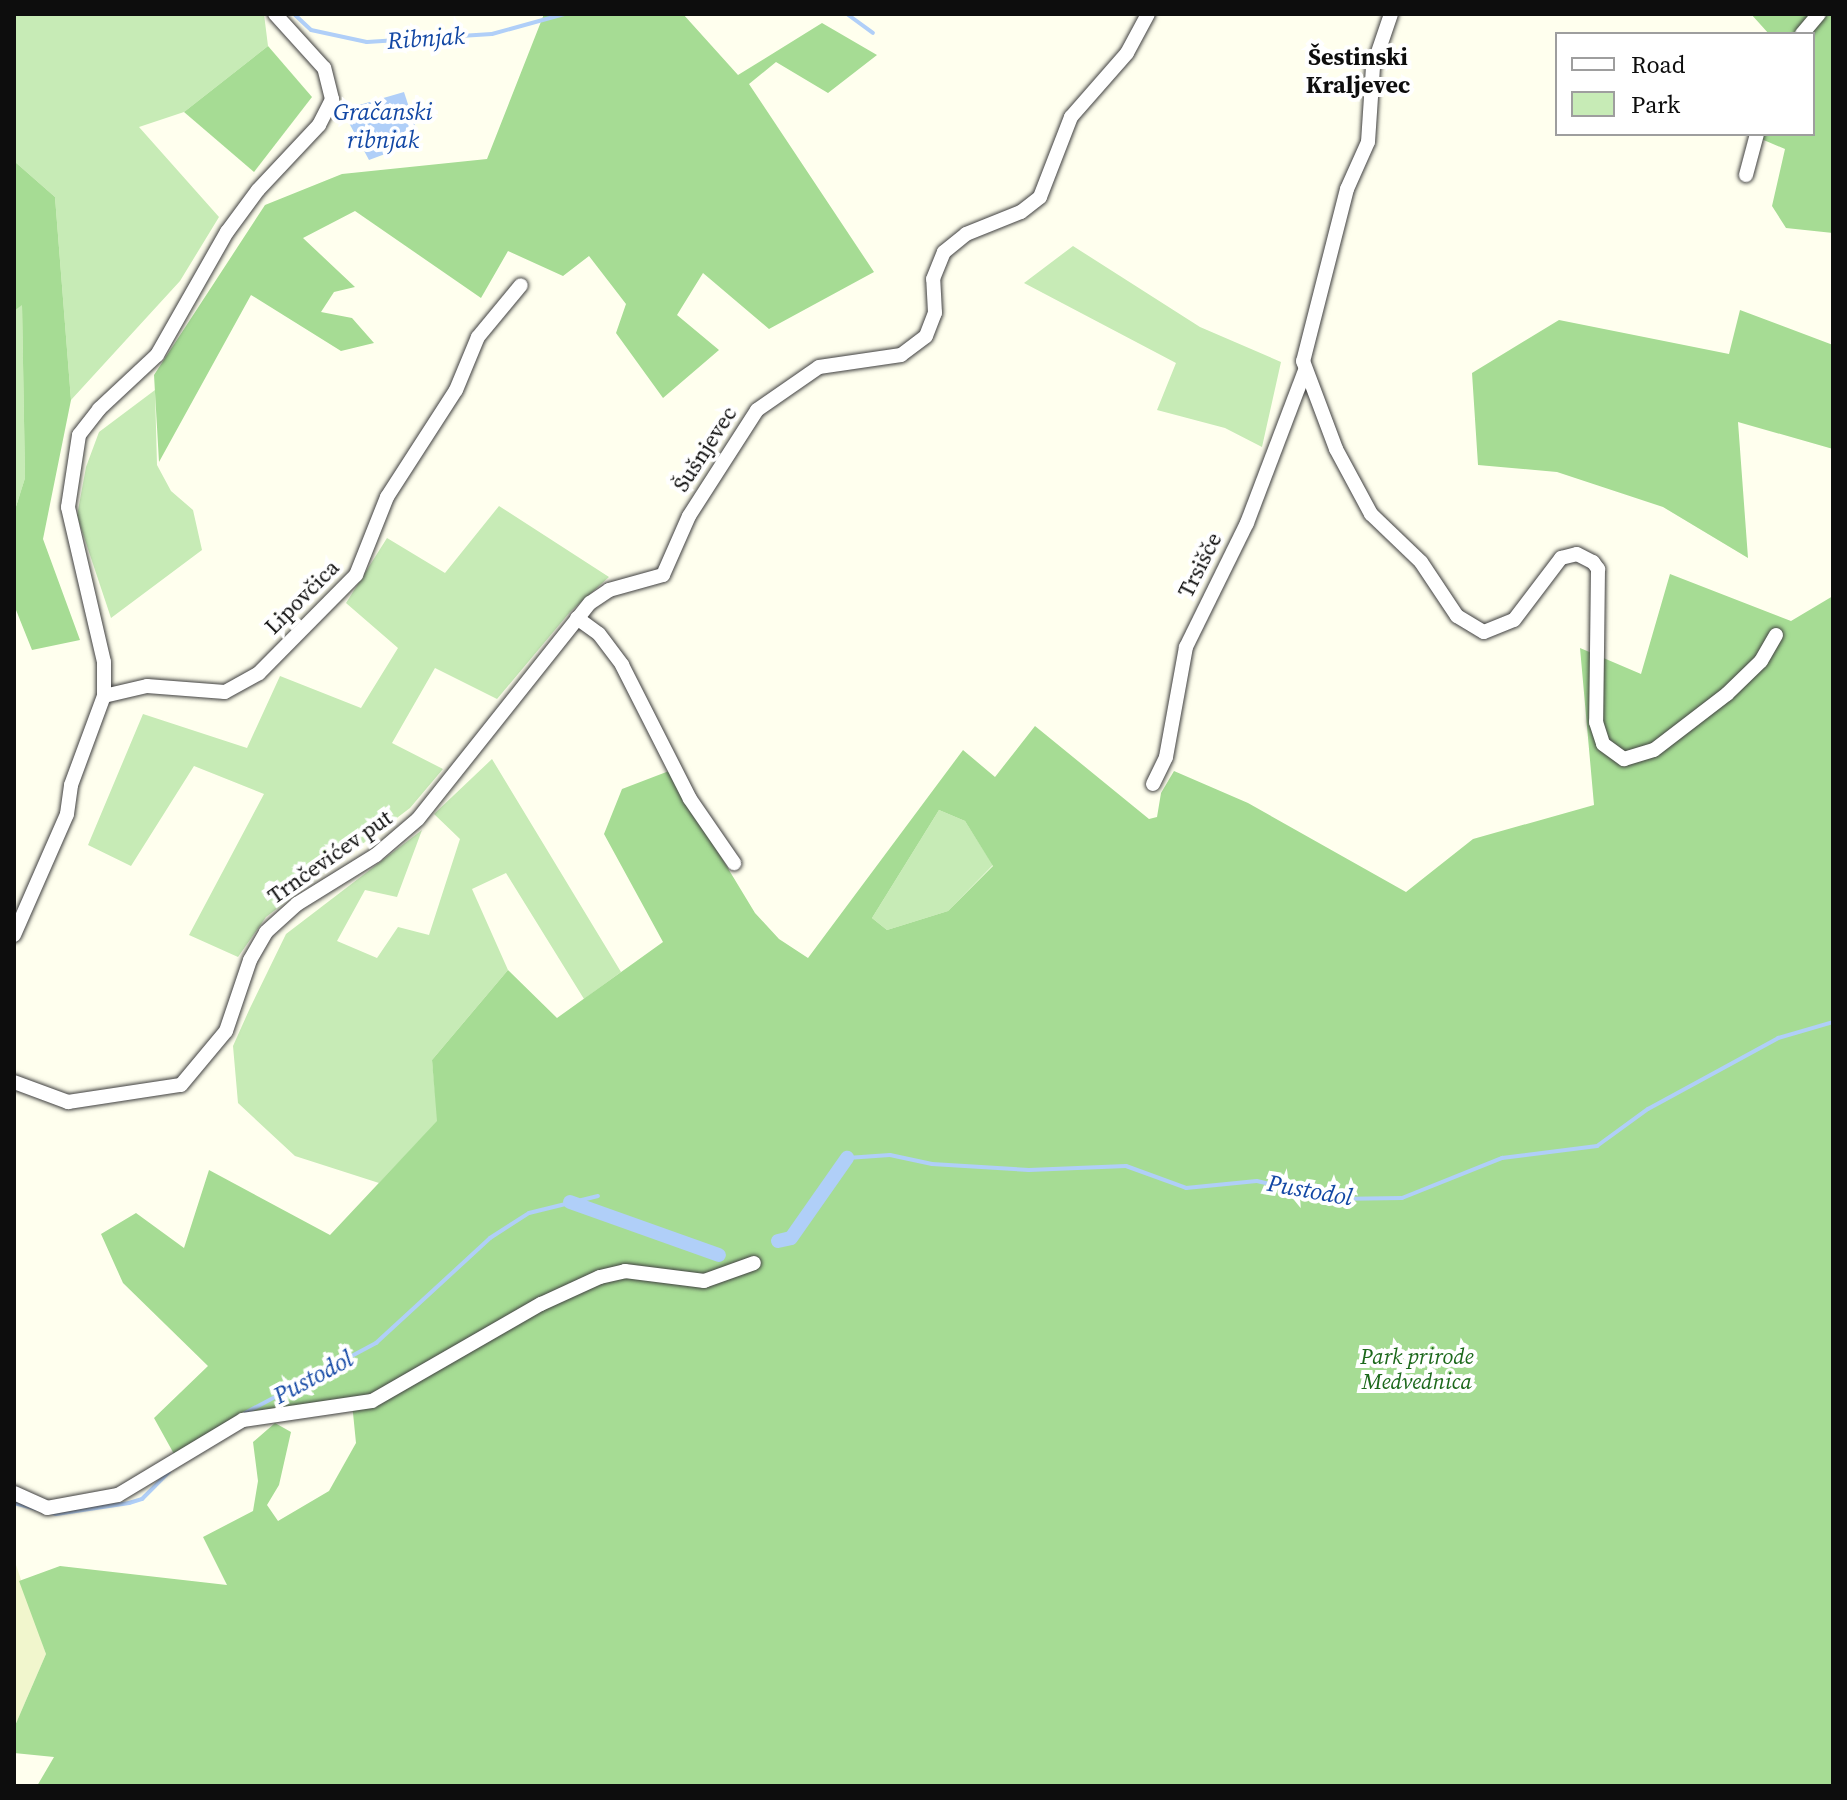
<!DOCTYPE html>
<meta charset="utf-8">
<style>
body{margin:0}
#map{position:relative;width:1847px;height:1800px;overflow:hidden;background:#ffe;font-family:"Source Serif 4",serif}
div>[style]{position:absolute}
.farmland>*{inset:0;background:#f1f6cd}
.green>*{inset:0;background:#c7ebb6}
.forest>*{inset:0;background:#a6dc94}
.water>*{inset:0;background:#b0cff8}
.stream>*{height:4px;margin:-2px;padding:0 2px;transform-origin:2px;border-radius:2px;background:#b0cff8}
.canal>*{height:14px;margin:-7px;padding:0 7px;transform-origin:7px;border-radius:7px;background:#b0cff8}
.roads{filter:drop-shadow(0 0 2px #404040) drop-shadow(0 0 2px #404040)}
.minor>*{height:14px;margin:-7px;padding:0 7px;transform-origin:7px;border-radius:7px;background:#fff}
span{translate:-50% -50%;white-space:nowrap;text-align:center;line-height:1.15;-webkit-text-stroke:8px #fff;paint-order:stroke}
.street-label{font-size:22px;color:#0d0d0d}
.park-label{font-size:22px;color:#1c681b;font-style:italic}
.water-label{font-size:24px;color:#1247a4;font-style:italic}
.neighbourhood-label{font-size:24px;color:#0d0d0d;font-weight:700}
.frame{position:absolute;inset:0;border:16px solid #0d0d0d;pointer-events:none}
.legend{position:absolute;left:1555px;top:32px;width:260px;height:104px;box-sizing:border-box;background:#fff;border:2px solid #9e9e9e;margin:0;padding:10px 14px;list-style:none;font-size:24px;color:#0d0d0d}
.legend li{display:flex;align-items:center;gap:16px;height:40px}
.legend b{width:40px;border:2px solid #9e9e9e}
</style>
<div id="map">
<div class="farmland">
<div style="clip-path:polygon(14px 1559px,46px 1654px,14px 1728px)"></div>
</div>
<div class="green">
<div style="clip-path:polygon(14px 14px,264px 14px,268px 46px,184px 112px,139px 127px,219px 217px,180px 281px,71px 400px,55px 197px,14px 161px)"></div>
<div style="clip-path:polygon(1073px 246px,1200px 327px,1281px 362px,1262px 447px,1225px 428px,1157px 410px,1176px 363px,1024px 283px)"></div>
<div style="clip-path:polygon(22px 304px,25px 478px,14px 513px,14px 311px)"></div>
<div style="clip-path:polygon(155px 390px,157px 465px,171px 491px,193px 510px,202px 550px,111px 618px,77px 516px,86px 467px,99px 432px)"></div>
<div style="clip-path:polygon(499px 506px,609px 577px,570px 612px,497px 699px,435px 668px,392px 743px,443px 769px,410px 808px,266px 917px,238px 957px,189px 935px,264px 794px,194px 766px,131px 866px,88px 845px,143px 714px,247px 748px,280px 676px,361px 708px,398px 648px,346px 603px,387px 538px,445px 573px)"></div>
<div style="clip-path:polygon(492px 759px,621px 972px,584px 999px,506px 873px,472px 889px,508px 970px,432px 1060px,438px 1121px,379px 1183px,295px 1156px,238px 1103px,233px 1046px,250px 1008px,286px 934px,422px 830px,397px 897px,365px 890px,337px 941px,377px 958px,398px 927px,429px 935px,460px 839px,434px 814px)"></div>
<div style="clip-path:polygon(939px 810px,965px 821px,993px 865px,948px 911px,887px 930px,872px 918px)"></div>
</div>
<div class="forest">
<div style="clip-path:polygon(544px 14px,683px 14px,738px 75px,822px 23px,877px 55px,828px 93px,776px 62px,749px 84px,874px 272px,769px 329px,703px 273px,677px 315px,719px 350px,663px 398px,616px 333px,626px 304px,589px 256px,563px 276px,508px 251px,481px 298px,355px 211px,303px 238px,355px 287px,334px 292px,321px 312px,352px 318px,374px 343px,341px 351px,251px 295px,159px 462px,154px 375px,265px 205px,342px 174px,487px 159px)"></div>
<div style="clip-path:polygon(1751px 14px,1833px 14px,1833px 233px,1786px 228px,1772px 206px,1785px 149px,1759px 138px,1760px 134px,1813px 134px,1813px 34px,1769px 34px)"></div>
<div style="clip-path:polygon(268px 46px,312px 97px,254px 172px,184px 112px)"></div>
<div style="clip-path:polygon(14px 161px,55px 197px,71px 400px,43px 539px,80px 640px,32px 650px,14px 605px,14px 513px,25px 478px,22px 305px,14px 311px)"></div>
<div style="clip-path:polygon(1740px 310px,1833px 345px,1833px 449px,1738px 422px,1748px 558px,1663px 507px,1557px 472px,1478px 465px,1472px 373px,1559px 320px,1729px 354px)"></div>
<div style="clip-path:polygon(evenodd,1670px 574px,1791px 621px,1833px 596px,1833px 1786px,37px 1786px,54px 1757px,14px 1753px,14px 1728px,46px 1654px,19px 1581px,60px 1566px,227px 1585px,203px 1537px,253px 1511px,258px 1481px,253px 1442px,275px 1423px,291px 1432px,279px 1485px,267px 1505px,278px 1521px,329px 1491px,356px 1443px,352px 1403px,235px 1420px,174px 1454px,154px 1418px,208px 1366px,123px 1283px,101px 1234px,136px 1213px,184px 1248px,209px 1170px,330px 1235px,437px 1121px,432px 1060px,508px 970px,557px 1018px,663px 942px,604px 834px,622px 789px,669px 771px,755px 913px,779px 939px,808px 958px,963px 750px,995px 777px,1035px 726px,1149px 819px,1157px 817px,1161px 793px,1174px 771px,1248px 803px,1406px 892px,1473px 839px,1594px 805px,1580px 648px,1641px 674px,1670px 574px,939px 810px,965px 821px,993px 866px,948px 911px,887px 930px,872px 918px,939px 810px)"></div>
</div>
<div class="water">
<div style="clip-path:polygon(404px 92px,420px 141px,369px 160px,342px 110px)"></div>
</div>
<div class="stream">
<div style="left:294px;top:14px;width:23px;rotate:43deg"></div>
<div style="left:311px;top:30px;width:57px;rotate:12.1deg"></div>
<div style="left:367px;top:42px;width:125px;rotate:-3.7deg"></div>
<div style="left:492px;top:34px;width:75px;rotate:-15.5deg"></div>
<div style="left:847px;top:14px;width:32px;rotate:36deg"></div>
<div style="left:847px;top:1158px;width:43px;rotate:-4deg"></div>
<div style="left:890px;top:1155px;width:43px;rotate:12.1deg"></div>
<div style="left:932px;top:1164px;width:97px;rotate:3.5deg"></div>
<div style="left:1029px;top:1170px;width:97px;rotate:-2.4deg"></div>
<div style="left:1126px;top:1166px;width:64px;rotate:20.1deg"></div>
<div style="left:1186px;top:1188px;width:71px;rotate:-5.6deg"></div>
<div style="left:1257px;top:1181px;width:80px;rotate:13deg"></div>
<div style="left:1335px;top:1199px;width:67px;rotate:-0.9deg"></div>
<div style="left:1402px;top:1198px;width:108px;rotate:-21.8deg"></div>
<div style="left:1502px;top:1158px;width:96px;rotate:-7.2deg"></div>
<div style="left:1597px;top:1146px;width:63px;rotate:-36deg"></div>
<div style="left:1648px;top:1109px;width:148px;rotate:-28.6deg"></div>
<div style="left:1778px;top:1038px;width:57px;rotate:-16.2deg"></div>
<div style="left:245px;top:1413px;width:149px;rotate:-28.1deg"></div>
<div style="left:376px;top:1343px;width:155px;rotate:-42.6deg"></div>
<div style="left:490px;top:1238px;width:46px;rotate:-32.7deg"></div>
<div style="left:529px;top:1213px;width:71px;rotate:-13.8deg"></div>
<div style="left:14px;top:1503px;width:43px;rotate:14.7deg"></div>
<div style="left:56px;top:1514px;width:74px;rotate:-8.6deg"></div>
<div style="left:129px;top:1503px;width:14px;rotate:-17deg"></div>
<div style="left:142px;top:1499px;width:38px;rotate:-45deg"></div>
</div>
<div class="canal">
<div style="left:570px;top:1202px;width:158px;rotate:19.6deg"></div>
<div style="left:778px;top:1241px;width:13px;rotate:-13deg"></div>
<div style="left:791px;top:1238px;width:98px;rotate:-55deg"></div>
</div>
<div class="roads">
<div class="minor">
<div style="left:1391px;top:14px;width:56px;rotate:108.8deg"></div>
<div style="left:1373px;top:67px;width:75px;rotate:93.8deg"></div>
<div style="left:1368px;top:142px;width:51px;rotate:114.1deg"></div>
<div style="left:1347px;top:189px;width:178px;rotate:104.3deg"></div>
<div style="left:1303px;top:361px;width:94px;rotate:69.4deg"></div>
<div style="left:1336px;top:449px;width:74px;rotate:61.7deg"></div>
<div style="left:1371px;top:514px;width:69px;rotate:43.8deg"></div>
<div style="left:1421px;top:562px;width:65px;rotate:56.3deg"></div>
<div style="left:1457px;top:616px;width:31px;rotate:31deg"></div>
<div style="left:1484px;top:632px;width:32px;rotate:-22deg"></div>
<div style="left:1514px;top:620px;width:78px;rotate:-52.8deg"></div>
<div style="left:1561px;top:558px;width:16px;rotate:-14deg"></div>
<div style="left:1577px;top:554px;width:18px;rotate:27deg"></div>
<div style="left:1593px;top:562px;width:9px;rotate:54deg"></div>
<div style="left:1598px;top:569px;width:153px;rotate:90.7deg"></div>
<div style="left:1596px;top:722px;width:23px;rotate:72deg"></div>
<div style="left:1603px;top:744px;width:26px;rotate:36deg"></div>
<div style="left:1624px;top:759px;width:31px;rotate:-17deg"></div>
<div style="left:1654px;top:750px;width:92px;rotate:-37.5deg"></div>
<div style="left:1727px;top:694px;width:47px;rotate:-44.1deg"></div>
<div style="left:1761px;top:661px;width:30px;rotate:-60deg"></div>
<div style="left:1802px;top:34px;width:26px;rotate:-50deg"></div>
<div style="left:1746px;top:175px;width:42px;rotate:-75deg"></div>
<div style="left:577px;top:618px;width:27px;rotate:36deg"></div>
<div style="left:599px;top:634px;width:39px;rotate:53deg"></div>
<div style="left:622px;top:665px;width:150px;rotate:63.1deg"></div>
<div style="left:690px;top:799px;width:78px;rotate:55.5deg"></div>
<div style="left:104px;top:696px;width:44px;rotate:-13.1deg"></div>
<div style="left:147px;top:686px;width:78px;rotate:4.4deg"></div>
<div style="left:225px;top:692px;width:39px;rotate:-29deg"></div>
<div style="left:259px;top:673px;width:138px;rotate:-45.3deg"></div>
<div style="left:356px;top:575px;width:84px;rotate:-68.3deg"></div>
<div style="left:387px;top:497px;width:127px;rotate:-57.2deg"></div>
<div style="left:456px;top:390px;width:57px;rotate:-67.5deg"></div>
<div style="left:478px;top:337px;width:67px;rotate:-50.4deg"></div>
<div style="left:1153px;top:784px;width:30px;rotate:-64deg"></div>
<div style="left:1166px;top:757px;width:112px;rotate:-79.7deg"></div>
<div style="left:1186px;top:647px;width:138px;rotate:-63.8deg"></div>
<div style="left:1247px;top:523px;width:164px;rotate:-69.2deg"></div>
<div style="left:14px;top:935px;width:132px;rotate:-66.3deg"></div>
<div style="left:67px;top:814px;width:29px;rotate:-82deg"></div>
<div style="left:71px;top:785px;width:95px;rotate:-69.7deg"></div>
<div style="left:104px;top:696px;width:34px;rotate:-90deg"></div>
<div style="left:104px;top:662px;width:159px;rotate:-103.1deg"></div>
<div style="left:68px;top:507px;width:73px;rotate:-81.3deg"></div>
<div style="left:79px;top:435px;width:33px;rotate:-52deg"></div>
<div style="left:99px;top:409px;width:79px;rotate:-43deg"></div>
<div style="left:157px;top:355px;width:142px;rotate:-60.4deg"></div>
<div style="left:227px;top:232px;width:52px;rotate:-53.6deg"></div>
<div style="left:258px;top:190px;width:89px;rotate:-46.8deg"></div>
<div style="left:319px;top:125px;width:29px;rotate:-63deg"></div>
<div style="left:332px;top:99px;width:32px;rotate:-104deg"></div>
<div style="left:324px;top:68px;width:73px;rotate:-132.2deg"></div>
<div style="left:14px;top:1082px;width:58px;rotate:20.3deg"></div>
<div style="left:68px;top:1102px;width:114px;rotate:-8.6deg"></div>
<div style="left:181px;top:1085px;width:70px;rotate:-50.2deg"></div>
<div style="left:226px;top:1031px;width:75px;rotate:-71.3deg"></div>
<div style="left:250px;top:960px;width:32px;rotate:-60deg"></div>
<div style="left:266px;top:932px;width:42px;rotate:-42.1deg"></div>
<div style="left:297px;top:904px;width:93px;rotate:-31.8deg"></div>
<div style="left:376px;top:855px;width:55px;rotate:-40.6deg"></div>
<div style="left:418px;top:819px;width:276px;rotate:-51.5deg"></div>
<div style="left:590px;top:603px;width:23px;rotate:-34deg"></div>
<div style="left:609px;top:590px;width:56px;rotate:-15.5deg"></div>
<div style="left:663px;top:575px;width:64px;rotate:-66.2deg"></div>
<div style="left:689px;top:516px;width:126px;rotate:-57.3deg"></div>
<div style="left:757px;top:410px;width:75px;rotate:-34.7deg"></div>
<div style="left:819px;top:367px;width:83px;rotate:-8.3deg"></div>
<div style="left:901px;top:355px;width:31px;rotate:-37deg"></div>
<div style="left:926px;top:336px;width:25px;rotate:-69deg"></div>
<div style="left:935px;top:313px;width:34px;rotate:-93deg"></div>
<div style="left:933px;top:279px;width:29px;rotate:-68deg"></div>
<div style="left:944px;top:252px;width:28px;rotate:-39deg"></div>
<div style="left:966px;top:234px;width:59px;rotate:-21.8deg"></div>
<div style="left:1021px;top:212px;width:24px;rotate:-38deg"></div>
<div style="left:1040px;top:197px;width:86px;rotate:-68.8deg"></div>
<div style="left:1071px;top:117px;width:85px;rotate:-48.8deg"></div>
<div style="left:1127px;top:53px;width:44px;rotate:-61.7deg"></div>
<div style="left:14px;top:1493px;width:36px;rotate:24deg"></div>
<div style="left:47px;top:1508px;width:72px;rotate:-10.4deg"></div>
<div style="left:118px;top:1495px;width:146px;rotate:-31deg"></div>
<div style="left:243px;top:1420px;width:130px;rotate:-8.4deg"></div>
<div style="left:372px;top:1401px;width:195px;rotate:-29.9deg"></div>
<div style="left:541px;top:1304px;width:65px;rotate:-24.6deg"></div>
<div style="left:600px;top:1277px;width:26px;rotate:-13deg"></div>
<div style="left:625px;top:1271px;width:80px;rotate:7.2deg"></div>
<div style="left:704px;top:1281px;width:53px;rotate:-19.8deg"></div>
</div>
</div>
<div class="street-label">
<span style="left:705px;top:449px;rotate:-57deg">Šušnjevec</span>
<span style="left:1200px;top:565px;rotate:-63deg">Trsišče</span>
<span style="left:302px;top:597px;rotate:-45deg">Lipovčica</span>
<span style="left:330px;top:857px;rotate:-35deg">Trnčevićev put</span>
</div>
<div class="park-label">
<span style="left:1417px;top:1369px">Park prirode<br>Medvednica</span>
</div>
<div class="water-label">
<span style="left:426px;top:38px;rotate:-4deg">Ribnjak</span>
<span style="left:383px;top:126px">Gračanski<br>ribnjak</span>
<span style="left:1310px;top:1190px;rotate:10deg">Pustodol</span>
<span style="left:313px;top:1377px;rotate:-28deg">Pustodol</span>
</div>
<div class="neighbourhood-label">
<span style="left:1358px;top:71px">Šestinski<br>Kraljevec</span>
</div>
<div class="frame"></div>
<ul class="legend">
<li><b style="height:10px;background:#fff"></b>Road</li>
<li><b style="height:22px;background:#c7ebb6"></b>Park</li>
</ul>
</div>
